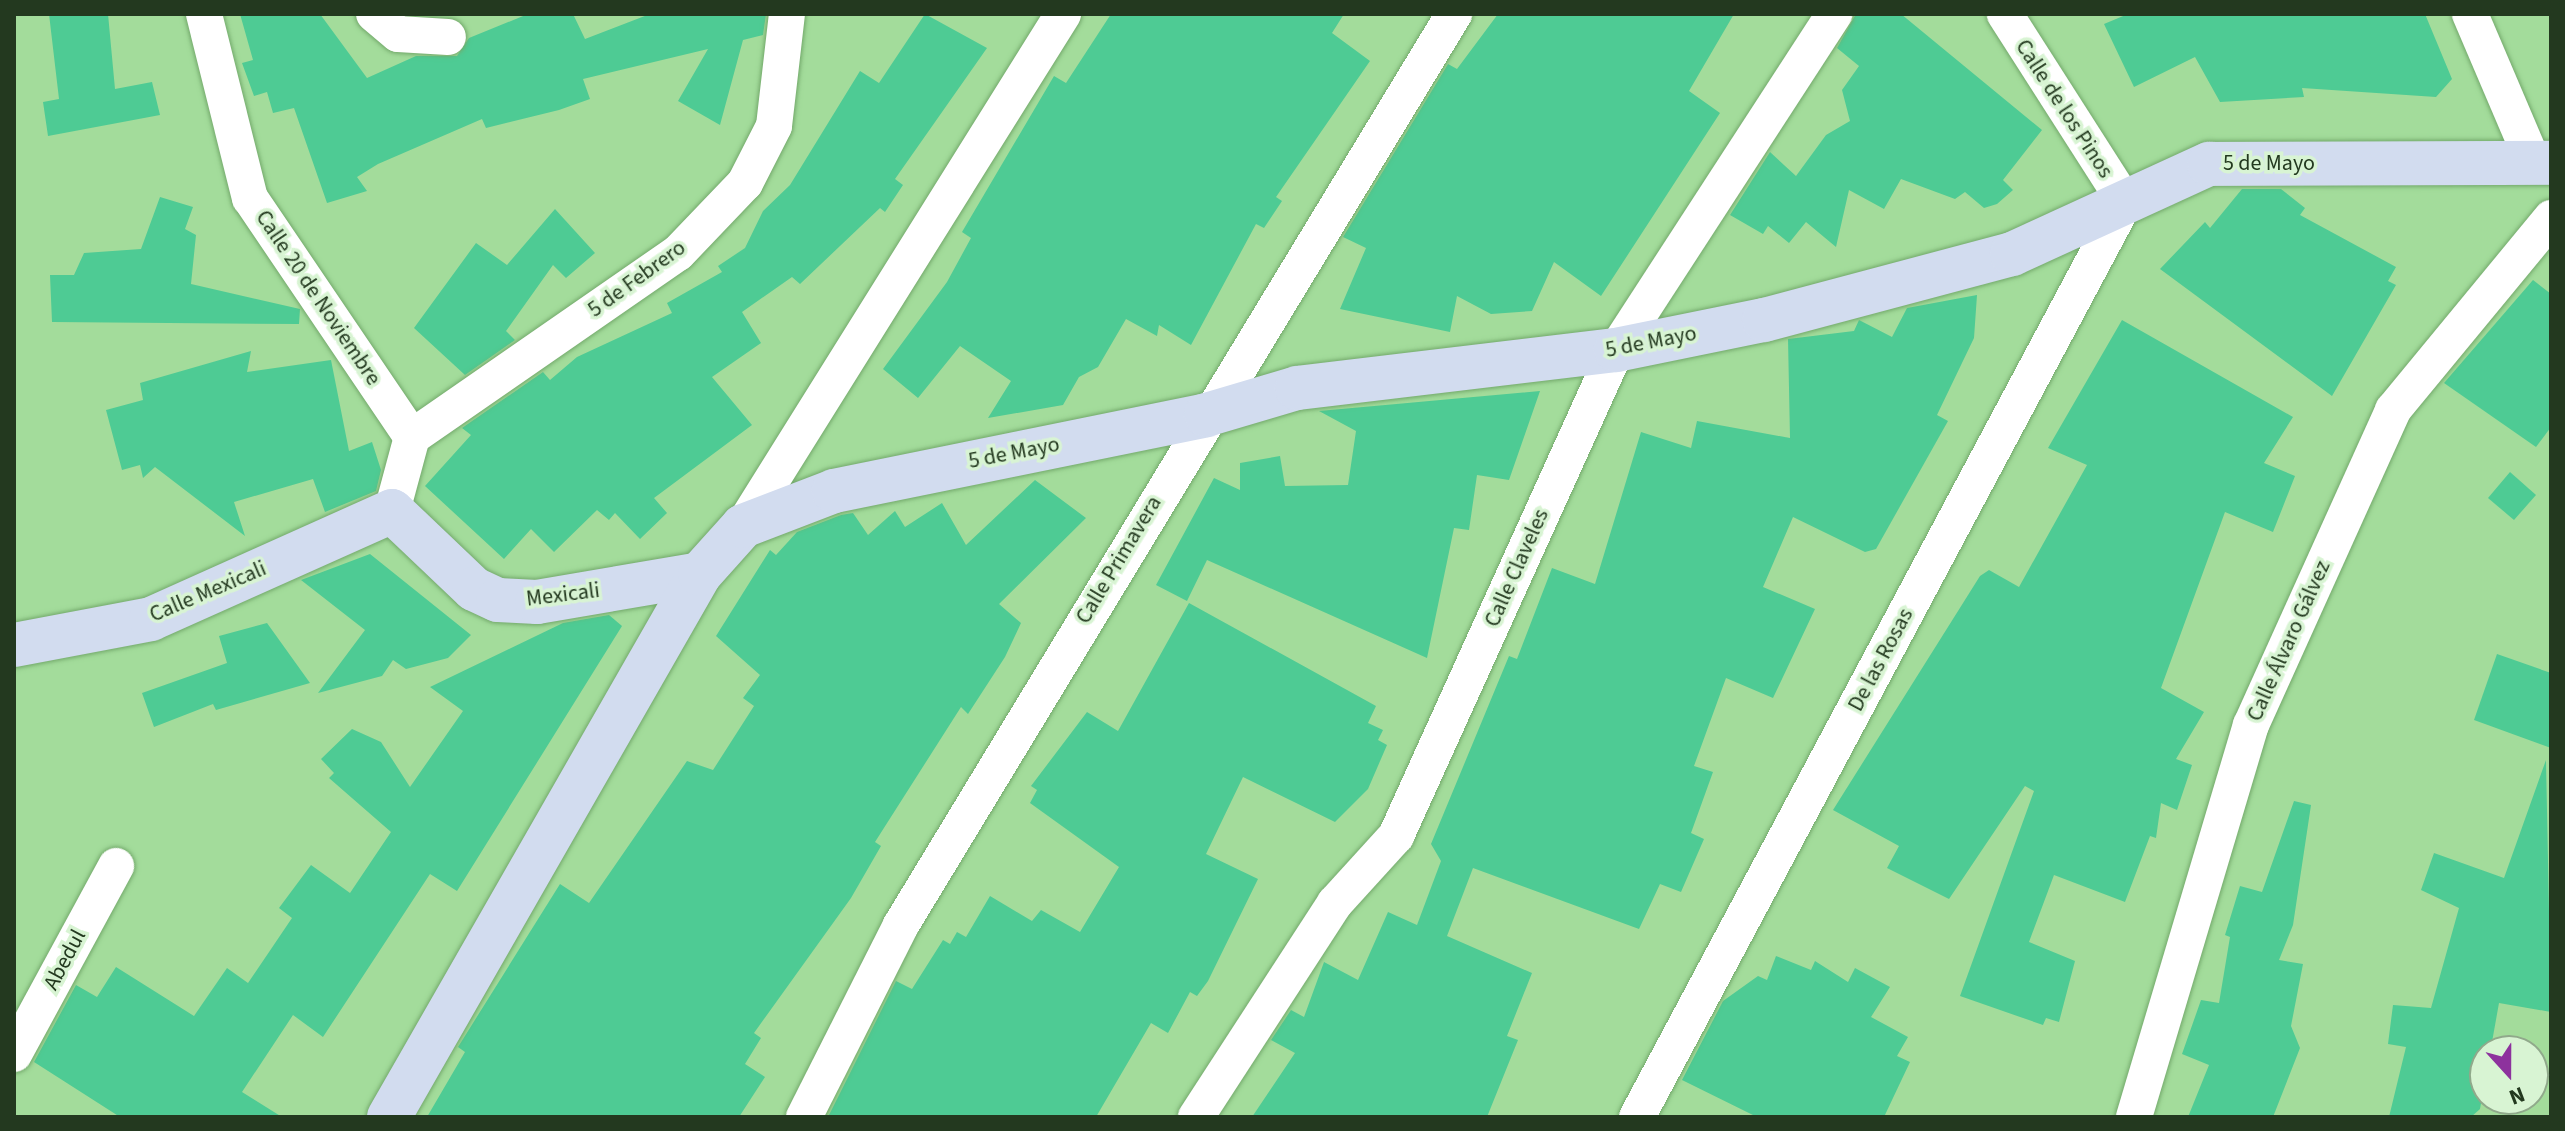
<!DOCTYPE html>
<meta charset="utf-8">
<style>
body{margin:0}
#map{position:relative;width:2565px;height:1131px;overflow:hidden;background:#a3dc9b;font-family:"Source Sans 3",sans-serif}
div>[style]{position:absolute}
.building>*{inset:0;background:#4ecb94}
.roads{filter:drop-shadow(0 0 2px #73a96b) drop-shadow(0 0 2px #73a96b)}
.street>*{height:36px;margin:-18px;padding:0 18px;transform-origin:18px;border-radius:18px;background:#fff}
.secondary>*{height:44px;margin:-22px;padding:0 22px;transform-origin:22px;border-radius:22px;background:#d2dcef}
span{translate:-50% -50%;white-space:nowrap;text-align:center;line-height:1.15;-webkit-text-stroke:7px #d8f4d3;paint-order:stroke}
.street-label{font-size:22px;color:#23391f}
.frame{position:absolute;inset:0;border:16px solid #23391f;pointer-events:none}
.north{position:absolute;left:2469px;top:1035px;width:80px;height:80px;box-sizing:border-box;background:#d8f4d3;border:2px solid #90a98b;border-radius:50%;rotate:159deg;font-size:22px;font-weight:700;line-height:32px;text-align:center;color:#23391f}
.north::after{content:'';display:block;margin:auto;width:28px;height:36px;background:#8d329d;clip-path:polygon(50% 0,100% 100%,50% 72%,0 100%)}
</style>
<div id="map">
<div class="building">
<div style="clip-path:polygon(49px 14px,108px 14px,115px 89px,152px 82px,160px 115px,48px 136px,43px 102px,59px 99px)"></div>
<div style="clip-path:polygon(240px 14px,320px 14px,367px 78px,416px 56px,457px 56px,469px 38px,528px 14px,573px 14px,585px 39px,650px 14px,766px 14px,763px 35px,743px 40px,720px 125px,678px 101px,708px 49px,583px 79px,590px 99px,559px 110px,486px 128px,482px 119px,378px 164px,357px 177px,367px 191px,327px 203px,294px 108px,273px 113px,267px 92px,254px 96px,242px 63px,253px 60px)"></div>
<div style="clip-path:polygon(925px 14px,987px 48px,895px 179px,903px 185px,885px 212px,880px 208px,800px 284px,792px 277px,742px 312px,761px 343px,712px 377px,752px 425px,654px 498px,667px 513px,640px 539px,615px 513px,609px 520px,597px 510px,554px 552px,531px 529px,504px 559px,425px 486px,471px 435px,462px 428px,543px 372px,550px 380px,577px 357px,672px 313px,667px 303px,722px 272px,718px 266px,745px 248px,763px 211px,790px 185px,860px 71px,879px 83px)"></div>
<div style="clip-path:polygon(1111px 14px,1344px 14px,1332px 33px,1370px 61px,1276px 197px,1282px 201px,1264px 228px,1256px 224px,1191px 345px,1159px 325px,1157px 336px,1126px 319px,1098px 367px,1079px 377px,1063px 405px,988px 418px,1011px 381px,960px 346px,918px 398px,883px 369px,947px 282px,971px 238px,962px 232px,1054px 76px,1066px 83px)"></div>
<div style="clip-path:polygon(1498px 14px,1734px 14px,1689px 91px,1720px 113px,1601px 296px,1554px 262px,1532px 311px,1491px 314px,1457px 296px,1450px 332px,1340px 309px,1366px 248px,1343px 237px,1448px 64px,1457px 69px)"></div>
<div style="clip-path:polygon(1856px 14px,1901px 14px,2042px 130px,2003px 180px,2013px 190px,1997px 204px,1984px 208px,1965px 192px,1955px 199px,1901px 179px,1884px 209px,1849px 190px,1836px 247px,1806px 222px,1789px 243px,1768px 226px,1763px 234px,1730px 215px,1770px 152px,1796px 176px,1826px 135px,1850px 121px,1842px 90px,1859px 66px,1837px 48px)"></div>
<div style="clip-path:polygon(2128px 14px,2425px 14px,2452px 79px,2436px 97px,2302px 88px,2304px 97px,2220px 102px,2195px 57px,2134px 87px,2104px 24px)"></div>
<div style="clip-path:polygon(2242px 189px,2281px 189px,2305px 208px,2300px 215px,2396px 267px,2388px 281px,2396px 285px,2332px 396px,2160px 269px,2205px 222px,2210px 228px)"></div>
<div style="clip-path:polygon(160px 197px,193px 207px,185px 229px,196px 235px,191px 284px,300px 309px,299px 324px,52px 322px,50px 275px,74px 275px,84px 253px,141px 249px)"></div>
<div style="clip-path:polygon(555px 209px,595px 253px,566px 278px,553px 265px,506px 331px,515px 340px,465px 375px,414px 328px,476px 243px,507px 265px)"></div>
<div style="clip-path:polygon(2533px 280px,2551px 294px,2551px 427px,2536px 447px,2444px 383px)"></div>
<div style="clip-path:polygon(1977px 295px,1974px 338px,1937px 415px,1948px 421px,1876px 549px,1865px 552px,1793px 517px,1763px 587px,1815px 609px,1773px 698px,1726px 678px,1694px 766px,1713px 772px,1691px 833px,1704px 839px,1681px 892px,1660px 884px,1639px 929px,1473px 868px,1447px 936px,1532px 973px,1507px 1036px,1518px 1040px,1487px 1117px,1252px 1117px,1295px 1053px,1271px 1040px,1291px 1010px,1304px 1017px,1324px 962px,1358px 980px,1388px 912px,1417px 925px,1441px 861px,1431px 844px,1509px 656px,1517px 659px,1552px 568px,1595px 584px,1641px 432px,1691px 448px,1697px 421px,1790px 438px,1788px 339px,1854px 331px,1859px 320px,1892px 337px,1907px 308px)"></div>
<div style="clip-path:polygon(2122px 320px,2293px 417px,2264px 463px,2295px 476px,2273px 532px,2225px 512px,2161px 688px,2204px 712px,2176px 759px,2192px 765px,2177px 810px,2161px 803px,2156px 838px,2150px 836px,2125px 902px,2054px 875px,2029px 942px,2075px 961px,2059px 1022px,2046px 1018px,2043px 1025px,1960px 996px,2034px 791px,2025px 786px,1949px 899px,1887px 868px,1899px 846px,1833px 810px,1980px 576px,1989px 570px,2019px 587px,2087px 465px,2048px 448px)"></div>
<div style="clip-path:polygon(251px 351px,247px 372px,331px 360px,349px 451px,372px 442px,381px 470px,376px 491px,325px 512px,313px 479px,234px 502px,245px 536px,155px 467px,143px 478px,140px 465px,122px 470px,106px 410px,143px 400px,140px 383px)"></div>
<div style="clip-path:polygon(1540px 391px,1509px 480px,1477px 475px,1469px 530px,1454px 528px,1427px 658px,1207px 560px,1187px 601px,1156px 585px,1214px 478px,1240px 490px,1240px 463px,1280px 456px,1285px 486px,1348px 485px,1356px 431px,1319px 411px)"></div>
<div style="clip-path:polygon(2510px 472px,2536px 495px,2514px 520px,2488px 498px)"></div>
<div style="clip-path:polygon(1035px 480px,1086px 518px,999px 604px,1021px 623px,1005px 657px,968px 714px,961px 707px,875px 842px,881px 846px,851px 898px,754px 1033px,761px 1038px,745px 1064px,765px 1077px,739px 1117px,427px 1117px,465px 1052px,458px 1047px,560px 884px,589px 903px,687px 761px,713px 770px,754px 706px,743px 698px,760px 675px,716px 636px,770px 550px,776px 555px,797px 532px,841px 515px,853px 513px,868px 535px,895px 511px,905px 527px,942px 503px,966px 545px)"></div>
<div style="clip-path:polygon(370px 554px,471px 635px,448px 658px,406px 669px,393px 660px,382px 676px,318px 693px,365px 630px,301px 580px)"></div>
<div style="clip-path:polygon(1189px 603px,1376px 706px,1368px 723px,1383px 730px,1378px 740px,1387px 745px,1368px 789px,1335px 822px,1243px 777px,1206px 854px,1258px 879px,1208px 981px,1197px 996px,1190px 992px,1168px 1033px,1151px 1023px,1096px 1117px,828px 1117px,896px 981px,912px 989px,943px 940px,950px 944px,957px 932px,966px 937px,990px 896px,1032px 921px,1041px 910px,1080px 932px,1119px 867px,1030px 803px,1037px 790px,1031px 786px,1087px 712px,1118px 731px)"></div>
<div style="clip-path:polygon(609px 615px,622px 626px,457px 891px,430px 874px,323px 1037px,293px 1015px,242px 1092px,282px 1117px,120px 1117px,34px 1062px,76px 985px,97px 997px,116px 967px,194px 1016px,227px 968px,248px 983px,292px 918px,279px 908px,311px 865px,350px 893px,391px 832px,329px 778px,334px 773px,321px 759px,352px 729px,381px 742px,410px 787px,463px 711px,430px 687px,563px 623px)"></div>
<div style="clip-path:polygon(267px 623px,310px 683px,216px 710px,213px 704px,154px 727px,142px 693px,227px 663px,219px 636px)"></div>
<div style="clip-path:polygon(2497px 654px,2551px 673px,2551px 748px,2474px 720px)"></div>
<div style="clip-path:polygon(2546px 760px,2551px 1012px,2499px 1003px,2480px 1109px,2471px 1117px,2389px 1117px,2406px 1047px,2388px 1044px,2393px 1005px,2431px 1008px,2459px 908px,2421px 890px,2434px 853px,2504px 878px)"></div>
<div style="clip-path:polygon(2294px 801px,2311px 805px,2293px 925px,2279px 960px,2303px 964px,2291px 1026px,2300px 1048px,2273px 1117px,2188px 1117px,2209px 1065px,2182px 1054px,2201px 1000px,2219px 1003px,2230px 937px,2225px 935px,2240px 886px,2262px 892px)"></div>
<div style="clip-path:polygon(1776px 956px,1811px 970px,1815px 961px,1848px 982px,1855px 968px,1890px 987px,1871px 1017px,1908px 1037px,1897px 1056px,1910px 1062px,1884px 1117px,1757px 1117px,1682px 1080px,1723px 1001px,1758px 976px,1767px 980px)"></div>
</div>
<div class="roads">
<div class="street">
<div style="left:204px;top:14px;width:190px;rotate:76deg"></div>
<div style="left:250px;top:198px;width:289px;rotate:55.9deg"></div>
<div style="left:374px;top:14px;width:31px;rotate:40deg"></div>
<div style="left:398px;top:34px;width:50px;rotate:3.4deg"></div>
<div style="left:2470px;top:14px;width:163px;rotate:66.9deg"></div>
<div style="left:412px;top:437px;width:323px;rotate:-34.7deg"></div>
<div style="left:678px;top:253px;width:97px;rotate:-46.3deg"></div>
<div style="left:745px;top:183px;width:64px;rotate:-63deg"></div>
<div style="left:774px;top:126px;width:113px;rotate:-83.4deg"></div>
<div style="left:392px;top:511px;width:77px;rotate:-74.9deg"></div>
<div style="left:743px;top:526px;width:604px;rotate:-57.99deg"></div>
<div style="left:14px;top:1054px;width:214px;rotate:-61.5deg"></div>
<div style="left:804px;top:1117px;width:215px;rotate:-63.2deg"></div>
<div style="left:901px;top:925px;width:1066px;rotate:-58.74deg"></div>
<div style="left:1196px;top:1117px;width:255px;rotate:-57deg"></div>
<div style="left:1335px;top:903px;width:91px;rotate:-47.7deg"></div>
<div style="left:1396px;top:836px;width:533px;rotate:-65.64deg"></div>
<div style="left:1616px;top:350px;width:401px;rotate:-57deg"></div>
<div style="left:1637px;top:1117px;width:1037px;rotate:-61.93deg"></div>
<div style="left:2125px;top:202px;width:223px;rotate:-122.6deg"></div>
<div style="left:2134px;top:1117px;width:409px;rotate:-73.4deg"></div>
<div style="left:2251px;top:725px;width:346px;rotate:-65.7deg"></div>
<div style="left:2393px;top:410px;width:249px;rotate:-50.5deg"></div>
</div>
<div class="secondary">
<div style="left:14px;top:645px;width:139px;rotate:-10.7deg"></div>
<div style="left:151px;top:619px;width:264px;rotate:-24.1deg"></div>
<div style="left:392px;top:511px;width:113px;rotate:43.6deg"></div>
<div style="left:474px;top:589px;width:26px;rotate:25deg"></div>
<div style="left:498px;top:600px;width:39px;rotate:3deg"></div>
<div style="left:537px;top:602px;width:165px;rotate:-9.7deg"></div>
<div style="left:389px;top:1117px;width:626px;rotate:-60.2deg"></div>
<div style="left:700px;top:574px;width:64px;rotate:-48.1deg"></div>
<div style="left:743px;top:526px;width:97px;rotate:-21deg"></div>
<div style="left:834px;top:491px;width:380px;rotate:-11.5deg"></div>
<div style="left:1206px;top:415px;width:95px;rotate:-16.5deg"></div>
<div style="left:1297px;top:388px;width:321px;rotate:-6.8deg"></div>
<div style="left:1616px;top:350px;width:151px;rotate:-11.5deg"></div>
<div style="left:1764px;top:320px;width:257px;rotate:-14.9deg"></div>
<div style="left:2012px;top:254px;width:217px;rotate:-24.6deg"></div>
<div style="left:2209px;top:164px;width:342px;rotate:-0.2deg"></div>
</div>
</div>
<div class="street-label">
<span style="left:2064px;top:109px;rotate:57deg">Calle de los Pinos</span>
<span style="left:2269px;top:164px">5 de Mayo</span>
<span style="left:637px;top:279px;rotate:-36deg">5 de Febrero</span>
<span style="left:318px;top:298px;rotate:56deg">Calle 20 de Noviembre</span>
<span style="left:1651px;top:342px;rotate:-11deg">5 de Mayo</span>
<span style="left:1014px;top:453px;rotate:-11deg">5 de Mayo</span>
<span style="left:1119px;top:560px;rotate:-59deg">Calle Primavera</span>
<span style="left:1517px;top:568px;rotate:-66deg">Calle Claveles</span>
<span style="left:208px;top:592px;rotate:-23deg">Calle Mexicali</span>
<span style="left:563px;top:595px;rotate:-7deg">Mexicali</span>
<span style="left:2289px;top:641px;rotate:-66deg">Calle Álvaro Gálvez</span>
<span style="left:1881px;top:660px;rotate:-62deg">De las Rosas</span>
<span style="left:65px;top:960px;rotate:-62deg">Abedul</span>
</div>
<div class="frame"></div>
<div class="north">N</div>
</div>
